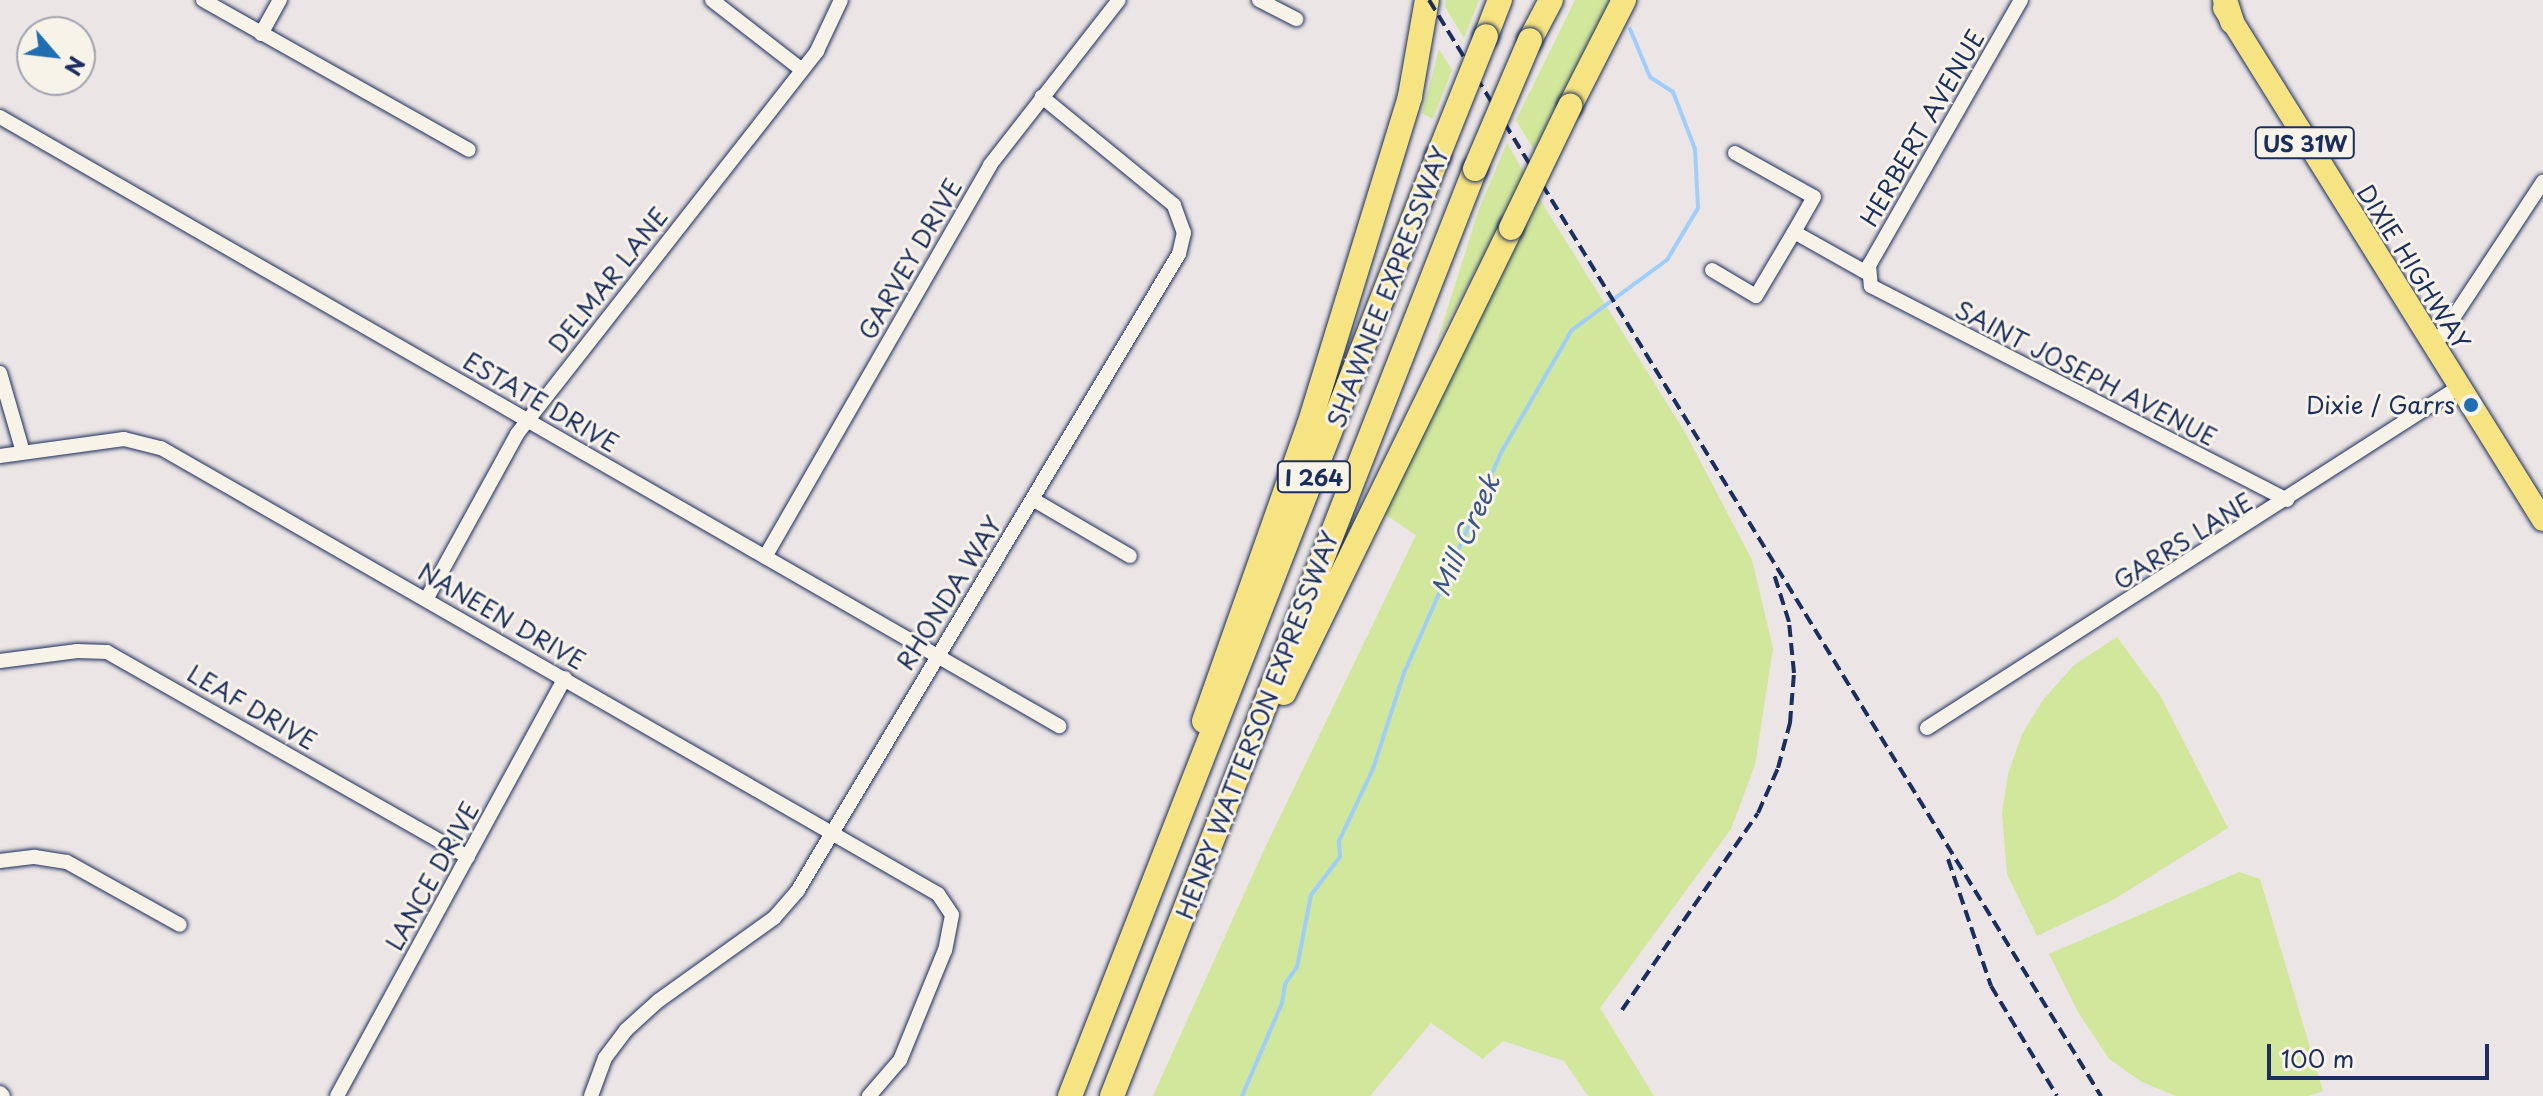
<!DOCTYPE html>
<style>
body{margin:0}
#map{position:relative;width:2543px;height:1096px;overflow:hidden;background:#ece5e5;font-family:"Playpen Sans",sans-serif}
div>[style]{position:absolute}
.green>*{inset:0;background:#d1e79c}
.stream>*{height:4px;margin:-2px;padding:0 2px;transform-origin:2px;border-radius:2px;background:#a0cefb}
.roads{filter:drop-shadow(0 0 2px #1b2f5e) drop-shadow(0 0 2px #1b2f5e)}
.minor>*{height:14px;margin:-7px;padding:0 7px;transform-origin:7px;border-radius:7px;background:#f7f3e8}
.primary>*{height:22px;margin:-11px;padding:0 11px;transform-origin:11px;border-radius:11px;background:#f6e381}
.motorway>*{height:24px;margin:-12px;padding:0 12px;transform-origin:12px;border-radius:12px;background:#f6e381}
.rail>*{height:4px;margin-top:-2px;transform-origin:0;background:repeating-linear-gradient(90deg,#1b2f5e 0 12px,transparent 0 18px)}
.bridges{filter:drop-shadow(0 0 2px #1b2f5e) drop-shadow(0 0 2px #1b2f5e)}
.motorway-bridge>*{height:24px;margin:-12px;padding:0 12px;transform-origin:12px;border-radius:12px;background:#f6e381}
.dots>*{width:22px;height:22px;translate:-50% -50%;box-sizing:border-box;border:4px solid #f7f3e8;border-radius:50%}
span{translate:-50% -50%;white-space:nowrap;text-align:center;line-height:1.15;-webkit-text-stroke:6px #f7f3e8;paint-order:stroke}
.shield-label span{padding:2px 6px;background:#f7f3e8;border:2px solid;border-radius:6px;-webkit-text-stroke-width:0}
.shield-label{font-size:22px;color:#1b2f5e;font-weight:700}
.street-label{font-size:24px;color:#1b2f5e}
.poi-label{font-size:24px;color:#1b2f5e}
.right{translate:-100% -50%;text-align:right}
.water-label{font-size:26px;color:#3c5785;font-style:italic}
.north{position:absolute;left:16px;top:16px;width:80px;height:80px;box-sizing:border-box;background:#f7f3e8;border:2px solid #9fa5b1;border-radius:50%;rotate:118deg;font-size:22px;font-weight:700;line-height:32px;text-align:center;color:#1b2f5e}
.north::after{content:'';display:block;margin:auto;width:28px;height:36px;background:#1f6fb2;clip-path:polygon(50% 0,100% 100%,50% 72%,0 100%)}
.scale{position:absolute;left:2267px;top:1044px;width:222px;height:36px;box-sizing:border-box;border:4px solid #1b2f5e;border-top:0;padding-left:10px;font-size:24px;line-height:28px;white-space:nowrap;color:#1b2f5e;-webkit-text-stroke:6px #f7f3e8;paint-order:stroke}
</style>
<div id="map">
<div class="green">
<div style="clip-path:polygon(1446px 0,1479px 0,1464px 38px,1445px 7px)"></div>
<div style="clip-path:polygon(1575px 0,1614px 0,1537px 155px,1516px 120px)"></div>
<div style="clip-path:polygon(1439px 49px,1452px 70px,1433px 119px,1422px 113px)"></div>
<div style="clip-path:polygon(1507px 143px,1526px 176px,1437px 342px,1479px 209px)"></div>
<div style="clip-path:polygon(1539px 198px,1686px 434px,1752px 560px,1773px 648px,1755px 765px,1731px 829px,1600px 1008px,1654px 1096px,1588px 1096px,1564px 1061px,1503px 1041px,1483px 1059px,1431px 1023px,1370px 1096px,1153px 1096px,1263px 852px,1416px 535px,1384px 514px)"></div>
<div style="clip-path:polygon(2117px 637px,2161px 697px,2228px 828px,2113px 900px,2037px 936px,2007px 874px,2002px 813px,2008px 774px,2022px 734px,2043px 700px,2074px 665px)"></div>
<div style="clip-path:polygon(2239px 872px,2260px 879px,2323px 1091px,2308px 1096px,2176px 1096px,2142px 1082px,2109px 1059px,2078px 1012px,2049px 954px)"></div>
</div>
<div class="stream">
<div style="left:1242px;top:1096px;width:101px;rotate:-66.7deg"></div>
<div style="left:1282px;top:1003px;width:19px;rotate:-81deg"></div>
<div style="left:1285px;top:984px;width:21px;rotate:-55deg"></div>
<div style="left:1297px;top:967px;width:73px;rotate:-79deg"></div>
<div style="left:1311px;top:895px;width:48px;rotate:-52.7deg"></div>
<div style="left:1340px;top:857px;width:16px;rotate:-94deg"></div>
<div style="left:1339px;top:841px;width:80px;rotate:-64.7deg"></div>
<div style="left:1373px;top:769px;width:101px;rotate:-72.1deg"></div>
<div style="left:1404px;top:673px;width:243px;rotate:-66.2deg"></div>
<div style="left:1502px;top:451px;width:140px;rotate:-60deg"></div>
<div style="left:1572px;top:330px;width:118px;rotate:-36.4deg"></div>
<div style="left:1667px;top:260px;width:61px;rotate:-59.2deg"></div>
<div style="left:1698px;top:208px;width:59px;rotate:-92.9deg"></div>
<div style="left:1695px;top:149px;width:61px;rotate:-111.1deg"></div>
<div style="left:1673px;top:92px;width:27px;rotate:-147deg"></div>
<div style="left:1650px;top:77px;width:52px;rotate:-112.6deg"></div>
</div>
<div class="roads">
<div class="minor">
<div style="left:203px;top:0;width:305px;rotate:29.4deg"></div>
<div style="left:712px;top:0;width:114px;rotate:37.9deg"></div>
<div style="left:1259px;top:0;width:42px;rotate:27.2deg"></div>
<div style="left:2021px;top:0;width:305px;rotate:119.8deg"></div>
<div style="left:1869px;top:265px;width:21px;rotate:85deg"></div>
<div style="left:1871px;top:286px;width:468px;rotate:27.2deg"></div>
<div style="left:261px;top:34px;width:39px;rotate:-61deg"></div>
<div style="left:0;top:117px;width:1222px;rotate:29.9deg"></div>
<div style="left:1735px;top:153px;width:90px;rotate:29.1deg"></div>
<div style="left:1814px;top:197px;width:40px;rotate:119.7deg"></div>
<div style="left:1794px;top:232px;width:84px;rotate:29.3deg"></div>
<div style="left:1712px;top:270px;width:51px;rotate:30.6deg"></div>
<div style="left:1756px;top:296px;width:74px;rotate:-59.3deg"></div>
<div style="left:2434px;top:347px;width:198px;rotate:-56.6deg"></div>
<div style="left:0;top:373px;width:82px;rotate:73.8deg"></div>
<div style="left:0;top:456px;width:125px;rotate:-7.8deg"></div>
<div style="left:124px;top:439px;width:38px;rotate:14deg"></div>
<div style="left:161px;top:448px;width:896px;rotate:29.86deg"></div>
<div style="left:938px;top:894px;width:25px;rotate:56deg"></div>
<div style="left:952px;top:915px;width:36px;rotate:101deg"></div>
<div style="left:945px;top:950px;width:119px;rotate:112.2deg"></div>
<div style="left:900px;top:1060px;width:48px;rotate:130.7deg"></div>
<div style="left:1034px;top:500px;width:111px;rotate:30.3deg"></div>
<div style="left:765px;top:557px;width:452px;rotate:-60.1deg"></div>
<div style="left:990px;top:165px;width:209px;rotate:-52deg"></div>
<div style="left:427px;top:598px;width:187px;rotate:-61.2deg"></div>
<div style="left:517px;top:434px;width:487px;rotate:-51.9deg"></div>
<div style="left:817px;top:51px;width:56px;rotate:-64.8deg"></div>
<div style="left:0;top:661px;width:78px;rotate:-7.4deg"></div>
<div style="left:77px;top:651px;width:30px;rotate:2deg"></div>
<div style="left:107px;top:652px;width:415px;rotate:29.6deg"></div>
<div style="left:1927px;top:728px;width:632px;rotate:-32.66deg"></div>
<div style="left:0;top:861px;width:35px;rotate:-7deg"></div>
<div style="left:35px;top:857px;width:32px;rotate:9deg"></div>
<div style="left:67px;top:862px;width:129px;rotate:29.1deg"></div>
<div style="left:0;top:1093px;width:4px;rotate:45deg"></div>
<div style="left:337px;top:1096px;width:476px;rotate:-61.4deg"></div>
<div style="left:591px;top:1096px;width:40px;rotate:-69.8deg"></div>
<div style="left:605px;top:1058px;width:35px;rotate:-53deg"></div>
<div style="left:626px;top:1030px;width:43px;rotate:-42.2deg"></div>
<div style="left:658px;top:1001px;width:143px;rotate:-35.6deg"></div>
<div style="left:774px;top:918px;width:37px;rotate:-49deg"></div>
<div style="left:798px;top:890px;width:741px;rotate:-59.08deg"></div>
<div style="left:1179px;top:254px;width:22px;rotate:-77deg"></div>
<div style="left:1184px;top:233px;width:30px;rotate:-110deg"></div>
<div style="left:1174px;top:205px;width:171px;rotate:-140.7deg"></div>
</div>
<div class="primary">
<div style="left:2224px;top:8px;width:603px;rotate:58.08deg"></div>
</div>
<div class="motorway">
<div style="left:2225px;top:0;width:23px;rotate:72deg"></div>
<div style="left:1486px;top:36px;width:39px;rotate:-69deg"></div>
<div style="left:1530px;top:40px;width:45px;rotate:-62.3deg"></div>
<div style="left:1570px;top:106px;width:119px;rotate:-63deg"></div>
<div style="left:1284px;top:693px;width:517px;rotate:-63.98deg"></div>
<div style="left:1204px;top:721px;width:314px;rotate:-70.5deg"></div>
<div style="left:1309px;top:425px;width:344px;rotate:-72.9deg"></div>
<div style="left:1410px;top:96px;width:97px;rotate:-80deg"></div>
<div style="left:1070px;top:1096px;width:1009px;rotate:-68.62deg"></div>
<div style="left:1112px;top:1096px;width:996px;rotate:-68.62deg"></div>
</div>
</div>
<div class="rail">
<div style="left:1429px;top:0;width:1286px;rotate:58.49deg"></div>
<div style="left:1948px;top:859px;width:134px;rotate:71.3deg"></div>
<div style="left:1991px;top:986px;width:128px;rotate:59deg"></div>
<div style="left:1622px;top:1010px;width:239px;rotate:-55.4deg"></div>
<div style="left:1758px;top:813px;width:49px;rotate:-66deg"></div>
<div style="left:1778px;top:768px;width:47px;rotate:-75.1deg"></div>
<div style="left:1790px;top:723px;width:50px;rotate:-85.4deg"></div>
<div style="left:1794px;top:673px;width:51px;rotate:-95.6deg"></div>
<div style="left:1789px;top:622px;width:50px;rotate:-107.4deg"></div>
</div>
<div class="bridges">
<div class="motorway-bridge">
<div style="left:1438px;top:156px;width:129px;rotate:-68.2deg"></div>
<div style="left:1475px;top:169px;width:140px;rotate:-66.9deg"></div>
<div style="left:1511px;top:228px;width:136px;rotate:-64.2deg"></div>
</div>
</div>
<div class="dots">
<div style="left:2471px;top:405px;background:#1f6fb2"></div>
</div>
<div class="shield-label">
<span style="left:2305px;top:143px">US 31W</span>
<span style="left:1314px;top:477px">I 264</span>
</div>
<div class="street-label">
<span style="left:1922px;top:128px;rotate:-60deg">HERBERT AVENUE</span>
<span style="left:910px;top:259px;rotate:-60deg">GARVEY DRIVE</span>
<span style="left:2414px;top:267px;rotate:58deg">DIXIE HIGHWAY</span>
<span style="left:608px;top:280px;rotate:-52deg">DELMAR LANE</span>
<span style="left:1388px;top:287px;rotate:-69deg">SHAWNEE EXPRESSWAY</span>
<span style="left:2086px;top:373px;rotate:27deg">SAINT JOSEPH AVENUE</span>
<span style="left:541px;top:402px;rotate:30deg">ESTATE DRIVE</span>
<span style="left:2183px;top:541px;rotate:-32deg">GARRS LANE</span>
<span style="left:949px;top:593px;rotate:-58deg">RHONDA WAY</span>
<span style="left:502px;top:616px;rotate:30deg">NANEEN DRIVE</span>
<span style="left:252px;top:707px;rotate:30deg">LEAF DRIVE</span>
<span style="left:1257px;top:725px;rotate:-69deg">HENRY WATTERSON EXPRESSWAY</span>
<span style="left:432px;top:876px;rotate:-61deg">LANCE DRIVE</span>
</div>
<div class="poi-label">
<span class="right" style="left:2455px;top:405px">Dixie / Garrs</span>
</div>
<div class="water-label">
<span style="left:1465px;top:535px;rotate:-66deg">Mill Creek</span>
</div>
<div class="north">N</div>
<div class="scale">100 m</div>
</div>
